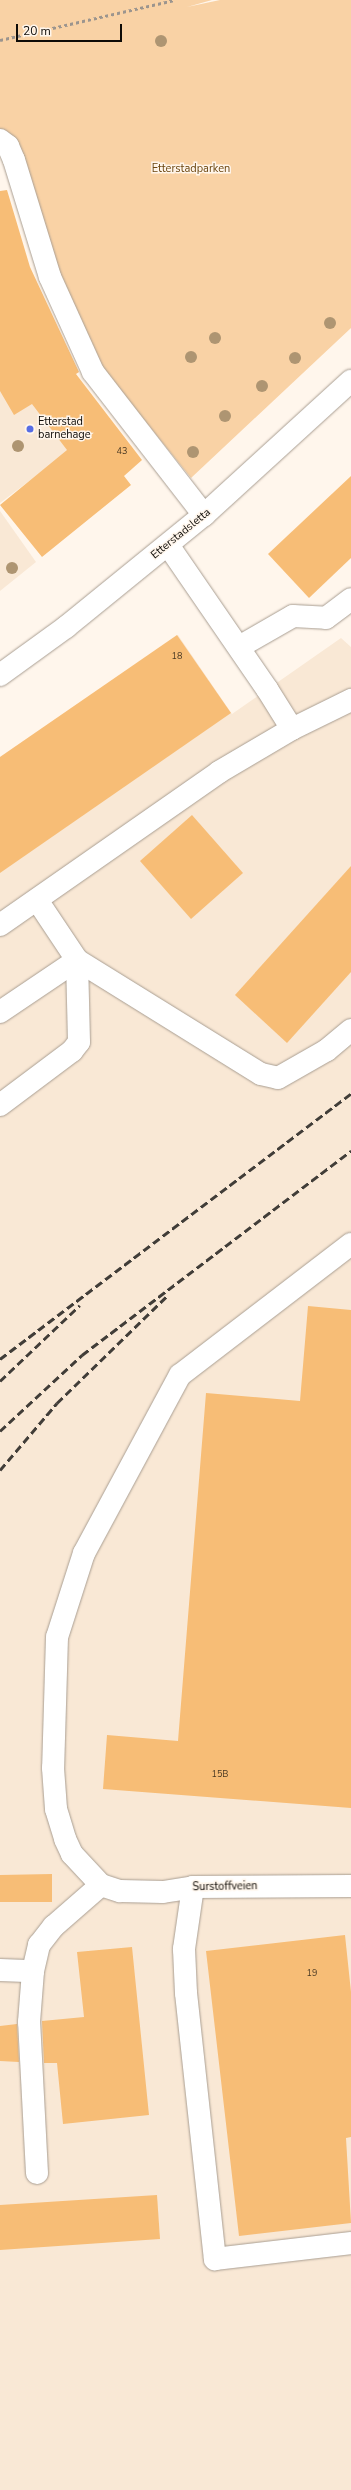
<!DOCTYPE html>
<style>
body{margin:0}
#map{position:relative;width:351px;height:2490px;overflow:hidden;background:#fff6ec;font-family:"Nunito Sans",sans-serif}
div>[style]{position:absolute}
.built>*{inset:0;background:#f9e8d5}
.green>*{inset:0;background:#f9d2a5}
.building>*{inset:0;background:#f7bd76}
.path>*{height:2.5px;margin-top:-1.25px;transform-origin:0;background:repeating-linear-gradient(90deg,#9c958e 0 3px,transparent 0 6px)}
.roads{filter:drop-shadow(0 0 1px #a99e92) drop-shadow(0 0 1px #a99e92)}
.minor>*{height:22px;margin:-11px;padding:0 11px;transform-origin:11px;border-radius:11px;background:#fff}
.rail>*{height:3px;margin-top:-1.5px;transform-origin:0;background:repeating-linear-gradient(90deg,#413d38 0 8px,transparent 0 12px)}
.trees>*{width:12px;height:12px;margin:-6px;border-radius:50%;background:#ae9572}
.dots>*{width:11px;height:11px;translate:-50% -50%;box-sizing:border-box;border:2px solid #fff6ec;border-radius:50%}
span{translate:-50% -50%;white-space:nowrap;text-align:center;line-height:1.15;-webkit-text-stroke:3px #fff6ec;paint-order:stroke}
.number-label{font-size:9px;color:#483823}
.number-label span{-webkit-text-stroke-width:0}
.park-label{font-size:11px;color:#6c460f}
.poi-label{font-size:11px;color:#0e0b07}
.left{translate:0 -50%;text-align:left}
.street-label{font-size:11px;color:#0e0b07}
.scale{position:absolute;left:16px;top:24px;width:106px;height:18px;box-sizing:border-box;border:2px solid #0e0b07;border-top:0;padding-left:5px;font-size:12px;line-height:14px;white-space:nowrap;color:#0e0b07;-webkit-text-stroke:3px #fff6ec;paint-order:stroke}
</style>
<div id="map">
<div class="built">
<div style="clip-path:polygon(0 381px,39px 397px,73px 448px,0 503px)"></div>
<div style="clip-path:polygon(0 511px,36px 562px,0 591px)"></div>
<div style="clip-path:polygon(178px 635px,232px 714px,341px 638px,351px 647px,351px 2490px,0 2490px,0 757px)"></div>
</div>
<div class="green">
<div style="clip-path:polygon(0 0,212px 0,187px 7px,220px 0,351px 0,351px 328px,191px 478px,99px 364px,0 149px)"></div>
</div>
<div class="building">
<div style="clip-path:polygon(7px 190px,30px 267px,79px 372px,76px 374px,142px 460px,124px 476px,131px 485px,42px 557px,0 505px,67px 450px,32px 404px,14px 415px,0 391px,0 191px)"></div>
<div style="clip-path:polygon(351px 476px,351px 558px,309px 598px,268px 554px)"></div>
<div style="clip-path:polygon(177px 635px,231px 713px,0 873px,0 757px)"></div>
<div style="clip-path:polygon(192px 815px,243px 873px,191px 919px,140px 861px)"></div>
<div style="clip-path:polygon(351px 866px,351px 972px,287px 1043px,235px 995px)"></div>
<div style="clip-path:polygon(308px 1306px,351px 1310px,351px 1808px,103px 1789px,107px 1735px,178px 1741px,206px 1393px,300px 1401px)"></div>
<div style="clip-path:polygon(52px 1874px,52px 1902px,0 1902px,0 1875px)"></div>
<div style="clip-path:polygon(345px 1935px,351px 1992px,351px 2137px,346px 2138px,351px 2223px,239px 2236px,206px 1951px)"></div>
<div style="clip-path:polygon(132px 1947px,149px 2115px,63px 2124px,57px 2063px,44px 2063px,42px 2021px,84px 2017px,77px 1952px)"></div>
<div style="clip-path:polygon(17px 2024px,19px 2062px,0 2061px,0 2026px)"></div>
<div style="clip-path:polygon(157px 2195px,160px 2239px,0 2250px,0 2205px)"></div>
</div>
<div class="path">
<div style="left:0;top:40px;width:180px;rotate:-12.9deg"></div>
</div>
<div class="roads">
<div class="minor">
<div style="left:0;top:140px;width:10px;rotate:37deg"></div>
<div style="left:8px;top:146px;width:15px;rotate:67deg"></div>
<div style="left:14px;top:160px;width:122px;rotate:72.9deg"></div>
<div style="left:50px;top:277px;width:104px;rotate:65.6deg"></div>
<div style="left:93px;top:372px;width:181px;rotate:52.2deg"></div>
<div style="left:168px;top:545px;width:175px;rotate:55.5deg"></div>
<div style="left:267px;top:689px;width:47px;rotate:58deg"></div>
<div style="left:239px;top:647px;width:62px;rotate:-29.9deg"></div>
<div style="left:293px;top:616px;width:33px;rotate:3deg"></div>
<div style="left:326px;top:618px;width:31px;rotate:-37deg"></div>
<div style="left:0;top:675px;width:82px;rotate:-36deg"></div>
<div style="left:66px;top:627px;width:178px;rotate:-39.1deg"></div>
<div style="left:204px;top:515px;width:199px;rotate:-42.4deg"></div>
<div style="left:37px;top:900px;width:72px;rotate:56.3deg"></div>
<div style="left:77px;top:960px;width:216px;rotate:31.8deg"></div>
<div style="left:261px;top:1074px;width:17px;rotate:13deg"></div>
<div style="left:278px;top:1078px;width:56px;rotate:-29.7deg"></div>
<div style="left:327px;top:1050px;width:31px;rotate:-40deg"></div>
<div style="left:0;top:925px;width:267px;rotate:-34.9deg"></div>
<div style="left:219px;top:772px;width:85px;rotate:-30.5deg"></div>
<div style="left:292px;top:729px;width:66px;rotate:-26.2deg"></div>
<div style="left:0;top:1012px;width:93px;rotate:-34deg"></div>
<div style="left:0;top:1105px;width:90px;rotate:-36.9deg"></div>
<div style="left:72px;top:1051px;width:11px;rotate:-52deg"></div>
<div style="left:79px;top:1042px;width:82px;rotate:-91.4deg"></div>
<div style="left:351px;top:1244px;width:215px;rotate:142.5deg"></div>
<div style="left:180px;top:1375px;width:202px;rotate:118.3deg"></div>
<div style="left:84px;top:1553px;width:88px;rotate:107.8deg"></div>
<div style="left:57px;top:1637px;width:131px;rotate:91.7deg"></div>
<div style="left:53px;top:1768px;width:41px;rotate:85.8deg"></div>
<div style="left:56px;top:1809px;width:31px;rotate:73deg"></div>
<div style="left:65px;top:1839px;width:17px;rotate:65deg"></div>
<div style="left:72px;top:1854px;width:42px;rotate:46.9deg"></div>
<div style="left:101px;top:1885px;width:20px;rotate:18deg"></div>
<div style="left:120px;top:1891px;width:43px;rotate:1.3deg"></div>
<div style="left:163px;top:1892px;width:30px;rotate:-9deg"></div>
<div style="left:193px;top:1887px;width:158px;rotate:-0.4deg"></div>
<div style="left:193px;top:1887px;width:63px;rotate:98.3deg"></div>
<div style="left:184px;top:1949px;width:44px;rotate:87.4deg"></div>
<div style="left:186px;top:1993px;width:268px;rotate:83.8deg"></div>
<div style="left:215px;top:2259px;width:137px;rotate:-6.7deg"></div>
<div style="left:0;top:1970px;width:33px;rotate:2deg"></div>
<div style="left:37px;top:2173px;width:151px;rotate:-93deg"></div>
<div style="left:29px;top:2022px;width:51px;rotate:-85.5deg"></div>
<div style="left:33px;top:1971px;width:27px;rotate:-77deg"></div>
<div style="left:39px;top:1945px;width:24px;rotate:-52deg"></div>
<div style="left:54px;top:1926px;width:62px;rotate:-41.1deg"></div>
</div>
</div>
<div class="rail">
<div style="left:0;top:1359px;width:440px;rotate:-37.1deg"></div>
<div style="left:0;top:1381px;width:110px;rotate:-43.5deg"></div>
<div style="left:0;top:1431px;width:112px;rotate:-42.8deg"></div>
<div style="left:82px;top:1355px;width:338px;rotate:-37.2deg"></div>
<div style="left:0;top:1470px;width:88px;rotate:-49.6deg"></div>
<div style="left:57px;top:1403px;width:155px;rotate:-44.2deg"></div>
</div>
<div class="trees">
<div style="left:161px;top:41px"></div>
<div style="left:330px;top:323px"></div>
<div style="left:215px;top:338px"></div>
<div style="left:191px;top:357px"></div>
<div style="left:295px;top:358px"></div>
<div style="left:262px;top:386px"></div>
<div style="left:225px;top:416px"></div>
<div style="left:18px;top:446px"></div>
<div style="left:193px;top:452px"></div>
<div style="left:12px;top:568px"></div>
</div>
<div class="dots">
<div style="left:30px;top:429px;background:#576de4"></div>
</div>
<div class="number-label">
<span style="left:122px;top:451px">43</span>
<span style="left:177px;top:656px">18</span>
<span style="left:220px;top:1774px">15B</span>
<span style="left:312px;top:1973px">19</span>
</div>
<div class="park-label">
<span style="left:191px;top:169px">Etterstadparken</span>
</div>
<div class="poi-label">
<span class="left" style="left:38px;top:429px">Etterstad<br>barnehage</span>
</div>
<div class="street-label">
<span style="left:181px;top:534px;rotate:-39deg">Etterstadsletta</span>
<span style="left:225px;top:1887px;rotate:-1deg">Surstoffveien</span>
</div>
<div class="scale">20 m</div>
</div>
